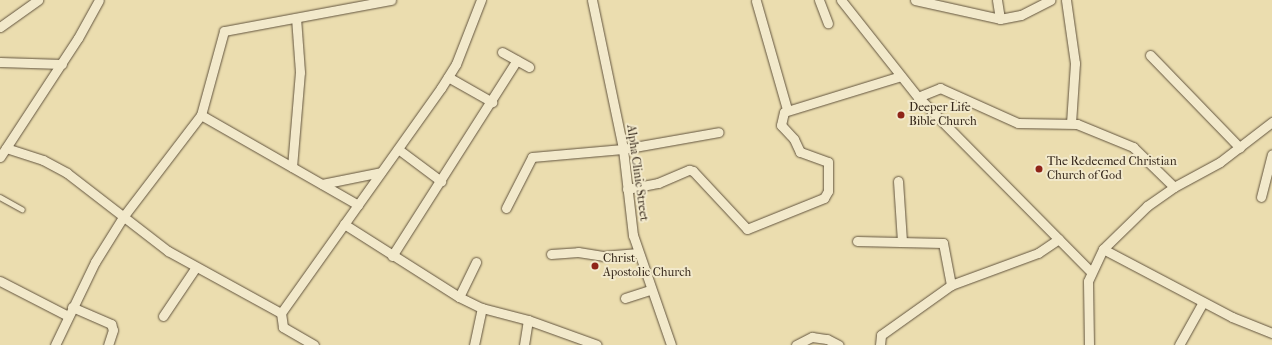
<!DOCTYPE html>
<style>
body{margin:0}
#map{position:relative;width:1272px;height:345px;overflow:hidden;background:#ebddaf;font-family:"IM FELL French Canon",serif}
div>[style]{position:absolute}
.roads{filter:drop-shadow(0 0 1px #62543e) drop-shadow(0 0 1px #62543e)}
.service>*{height:4.5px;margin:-2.25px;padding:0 2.25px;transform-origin:2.25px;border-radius:2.25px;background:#f2e9cb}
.minor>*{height:9px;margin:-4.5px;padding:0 4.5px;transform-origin:4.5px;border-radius:4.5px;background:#f2e9cb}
.dots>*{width:11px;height:11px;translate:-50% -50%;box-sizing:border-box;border:2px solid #f2e9cb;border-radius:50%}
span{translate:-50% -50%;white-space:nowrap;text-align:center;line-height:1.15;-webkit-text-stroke:4px #f2e9cb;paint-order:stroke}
.poi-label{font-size:12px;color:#342619}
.left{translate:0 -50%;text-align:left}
.street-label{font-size:12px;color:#342619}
</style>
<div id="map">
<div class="roads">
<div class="service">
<div style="left:0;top:197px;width:25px;rotate:29deg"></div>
</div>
<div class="minor">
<div style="left:592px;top:0;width:152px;rotate:78.2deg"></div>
<div style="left:623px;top:149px;width:87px;rotate:83.4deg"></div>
<div style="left:633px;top:235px;width:116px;rotate:70.9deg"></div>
<div style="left:819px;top:0;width:25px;rotate:69deg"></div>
<div style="left:841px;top:0;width:124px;rotate:51.6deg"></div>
<div style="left:918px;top:97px;width:246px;rotate:45.3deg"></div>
<div style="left:915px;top:0;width:87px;rotate:12.6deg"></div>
<div style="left:1000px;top:19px;width:21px;rotate:-11deg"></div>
<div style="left:1021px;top:15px;width:33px;rotate:-27deg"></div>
<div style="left:997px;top:0;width:19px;rotate:81deg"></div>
<div style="left:1066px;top:0;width:64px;rotate:81.9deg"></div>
<div style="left:1075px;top:63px;width:60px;rotate:93.8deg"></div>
<div style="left:756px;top:1px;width:112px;rotate:74deg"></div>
<div style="left:0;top:27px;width:47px;rotate:-35.4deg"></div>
<div style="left:502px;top:52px;width:31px;rotate:29deg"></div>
<div style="left:1150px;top:55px;width:129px;rotate:45.9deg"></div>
<div style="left:0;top:62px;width:62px;rotate:1.8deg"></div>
<div style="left:448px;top:77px;width:51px;rotate:29.6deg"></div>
<div style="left:918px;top:97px;width:24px;rotate:-22deg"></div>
<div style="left:940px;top:88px;width:85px;rotate:24.2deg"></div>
<div style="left:1018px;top:123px;width:59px;rotate:1deg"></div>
<div style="left:1077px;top:124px;width:61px;rotate:22.3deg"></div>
<div style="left:1133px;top:147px;width:57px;rotate:44.3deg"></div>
<div style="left:201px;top:115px;width:181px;rotate:29.8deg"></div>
<div style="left:6px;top:148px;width:39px;rotate:18deg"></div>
<div style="left:43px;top:160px;width:27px;rotate:28deg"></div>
<div style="left:67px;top:173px;width:128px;rotate:37.7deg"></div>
<div style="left:168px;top:251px;width:129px;rotate:28.8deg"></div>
<div style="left:398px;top:149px;width:54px;rotate:36.7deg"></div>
<div style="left:0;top:157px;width:142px;rotate:-56.8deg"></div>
<div style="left:78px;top:38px;width:43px;rotate:-61.1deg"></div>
<div style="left:292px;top:167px;width:95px;rotate:-85.2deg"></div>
<div style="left:300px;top:72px;width:54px;rotate:-94.2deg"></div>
<div style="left:898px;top:181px;width:61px;rotate:86.2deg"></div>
<div style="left:322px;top:184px;width:60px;rotate:-11.5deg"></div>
<div style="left:627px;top:189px;width:32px;rotate:-11deg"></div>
<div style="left:658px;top:183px;width:34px;rotate:-23deg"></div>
<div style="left:689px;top:170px;width:4px;rotate:14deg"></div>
<div style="left:693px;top:171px;width:79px;rotate:47deg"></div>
<div style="left:747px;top:229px;width:83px;rotate:-21.9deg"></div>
<div style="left:824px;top:198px;width:8px;rotate:-60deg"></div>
<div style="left:828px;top:191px;width:29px;rotate:-90deg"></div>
<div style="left:828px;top:162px;width:30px;rotate:-160deg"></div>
<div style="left:800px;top:152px;width:14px;rotate:-115deg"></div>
<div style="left:794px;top:139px;width:19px;rotate:-133deg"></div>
<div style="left:781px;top:125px;width:13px;rotate:-77deg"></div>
<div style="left:784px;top:112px;width:122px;rotate:-17.1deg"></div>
<div style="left:1261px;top:197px;width:44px;rotate:-75.7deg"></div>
<div style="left:506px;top:208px;width:57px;rotate:-63deg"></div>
<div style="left:532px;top:157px;width:91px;rotate:-5deg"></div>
<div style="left:623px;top:149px;width:97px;rotate:-10deg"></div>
<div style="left:344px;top:224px;width:136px;rotate:32.4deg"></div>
<div style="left:459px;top:297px;width:25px;rotate:26deg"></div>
<div style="left:482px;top:308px;width:48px;rotate:14.6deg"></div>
<div style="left:528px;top:320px;width:73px;rotate:19.9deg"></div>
<div style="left:857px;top:241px;width:86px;rotate:1.3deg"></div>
<div style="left:943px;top:243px;width:43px;rotate:79.2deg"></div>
<div style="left:1103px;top:249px;width:146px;rotate:27.8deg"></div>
<div style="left:1232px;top:317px;width:43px;rotate:21.8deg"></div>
<div style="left:551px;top:254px;width:27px;rotate:-4deg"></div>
<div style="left:578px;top:252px;width:25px;rotate:9deg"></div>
<div style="left:603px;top:256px;width:35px;rotate:-5deg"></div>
<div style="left:392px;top:256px;width:232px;rotate:-57.5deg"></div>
<div style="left:0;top:281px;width:76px;rotate:27.2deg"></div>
<div style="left:459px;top:297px;width:39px;rotate:-64deg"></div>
<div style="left:625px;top:298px;width:26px;rotate:-18deg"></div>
<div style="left:72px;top:307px;width:43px;rotate:23.6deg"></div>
<div style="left:111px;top:324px;width:6px;rotate:72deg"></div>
<div style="left:113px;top:330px;width:16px;rotate:108deg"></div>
<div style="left:163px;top:316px;width:59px;rotate:-56deg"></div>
<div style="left:55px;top:345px;width:92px;rotate:-64.3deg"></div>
<div style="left:95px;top:262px;width:53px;rotate:-58.1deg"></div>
<div style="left:123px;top:217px;width:128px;rotate:-52.6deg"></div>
<div style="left:201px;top:115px;width:87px;rotate:-74.7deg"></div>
<div style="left:224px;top:31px;width:170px;rotate:-10.5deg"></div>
<div style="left:314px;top:345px;width:36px;rotate:-150deg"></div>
<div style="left:283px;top:327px;width:14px;rotate:-98deg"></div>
<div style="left:281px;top:313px;width:276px;rotate:-54.6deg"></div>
<div style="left:441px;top:88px;width:28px;rotate:-58deg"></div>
<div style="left:456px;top:64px;width:69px;rotate:-68.7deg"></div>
<div style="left:474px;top:345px;width:38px;rotate:-78deg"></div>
<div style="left:524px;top:345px;width:25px;rotate:-81deg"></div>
<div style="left:796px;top:345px;width:18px;rotate:-27deg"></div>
<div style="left:812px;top:337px;width:15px;rotate:8deg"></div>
<div style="left:827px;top:339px;width:13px;rotate:27deg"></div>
<div style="left:880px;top:345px;width:10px;rotate:-84deg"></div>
<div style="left:881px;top:335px;width:86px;rotate:-35.5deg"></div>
<div style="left:951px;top:285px;width:93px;rotate:-20.2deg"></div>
<div style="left:1038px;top:253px;width:25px;rotate:-34deg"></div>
<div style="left:1089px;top:345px;width:64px;rotate:-90.9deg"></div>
<div style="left:1088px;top:281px;width:35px;rotate:-65deg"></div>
<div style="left:1103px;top:249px;width:62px;rotate:-44.3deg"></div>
<div style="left:1147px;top:206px;width:33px;rotate:-35deg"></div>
<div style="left:1174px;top:187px;width:52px;rotate:-28.5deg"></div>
<div style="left:1220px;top:162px;width:66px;rotate:-37.6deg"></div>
<div style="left:1179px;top:345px;width:49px;rotate:-60.8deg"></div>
</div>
</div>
<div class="dots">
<div style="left:901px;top:115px;background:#8f2418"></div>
<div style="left:1039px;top:169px;background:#8f2418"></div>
<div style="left:595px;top:266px;background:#8f2418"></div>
</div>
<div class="poi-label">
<span class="left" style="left:909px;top:115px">Deeper Life<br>Bible Church</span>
<span class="left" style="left:1047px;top:169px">The Redeemed Christian<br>Church of God</span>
<span class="left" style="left:603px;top:266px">Christ<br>Apostolic Church</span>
</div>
<div class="street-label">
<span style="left:637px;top:173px;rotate:82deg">Alpha Clinic Street</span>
</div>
</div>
